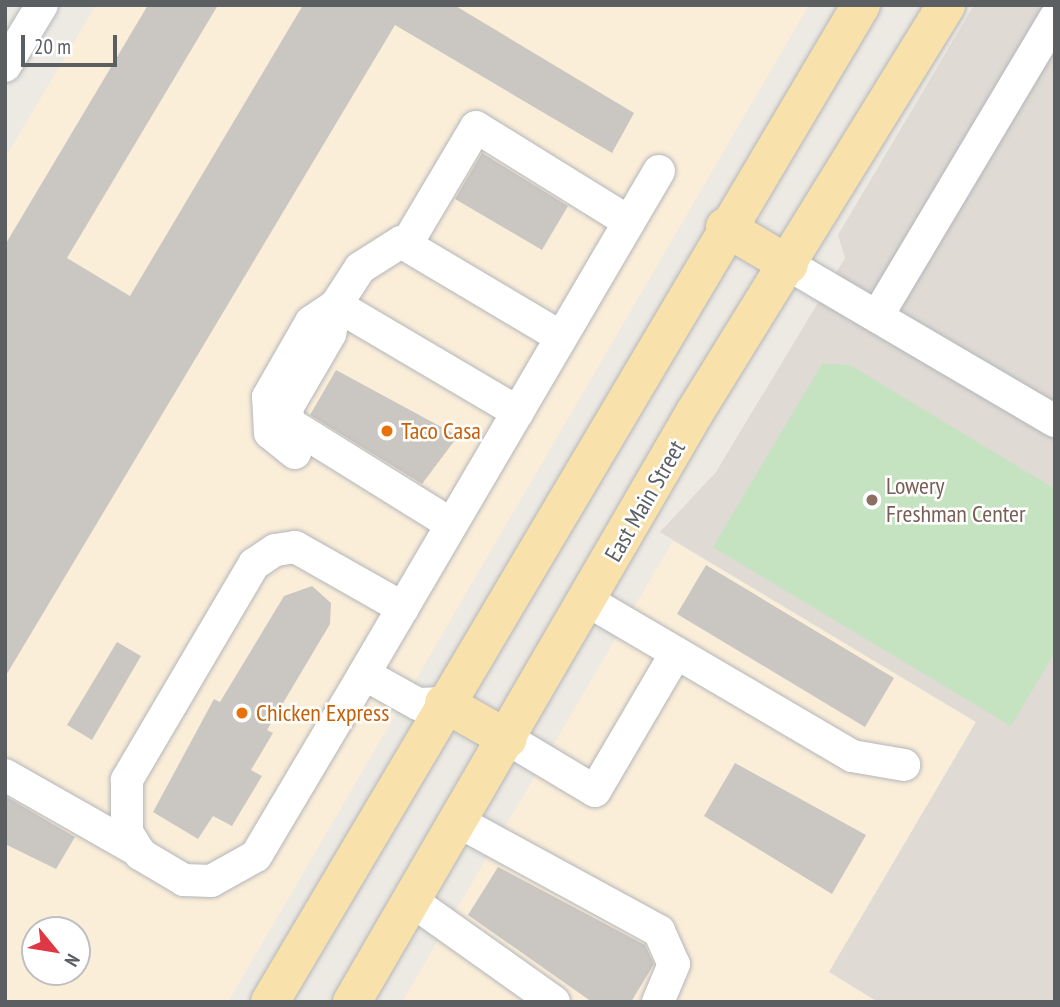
<!DOCTYPE html>
<style>
body{margin:0}
#map{position:relative;width:1060px;height:1007px;overflow:hidden;background:#ede9e3;font-family:"PT Sans Narrow",sans-serif}
div>[style]{position:absolute}
.commercial>*{inset:0;background:#fbeed9}
.education>*{inset:0;background:#dfdad4}
.green>*{inset:0;background:#c5e3c0}
.building>*{inset:0;background:#cac6c2}
.roads{filter:drop-shadow(0 0 2px #b3b6b9) drop-shadow(0 0 2px #b3b6b9)}
.minor>*{height:32px;margin:-16px;padding:0 16px;transform-origin:16px;border-radius:16px;background:#fff}
.major>*{height:38px;margin:-19px;padding:0 19px;transform-origin:19px;border-radius:19px;background:#f9e1ab}
.dots>*{width:19px;height:19px;translate:-50% -50%;box-sizing:border-box;border:4px solid #fff;border-radius:50%}
span{translate:-50% -50%;white-space:nowrap;text-align:center;line-height:1.15;-webkit-text-stroke:5px #fff;paint-order:stroke}
.food-label{font-size:24px;color:#c56008}
.left{translate:0 -50%;text-align:left}
.education-label{font-size:24px;color:#785e54}
.street-label{font-size:24px;color:#5b5f62}
.frame{position:absolute;inset:0;border:7px solid #5b5f62;pointer-events:none}
.north{position:absolute;left:21px;top:916px;width:70px;height:70px;box-sizing:border-box;background:#fff;border:2px solid #bdbfc0;border-radius:50%;rotate:120deg;font-size:19px;font-weight:700;line-height:28px;text-align:center;color:#5b5f62}
.north::after{content:'';display:block;margin:auto;width:24px;height:32px;background:#dd3844;clip-path:polygon(50% 0,100% 100%,50% 72%,0 100%)}
.scale{position:absolute;left:21px;top:35px;width:96px;height:32px;box-sizing:border-box;border:4px solid #5b5f62;border-top:0;padding-left:9px;font-size:21px;line-height:24px;white-space:nowrap;color:#5b5f62;-webkit-text-stroke:5px #fff;paint-order:stroke}
</style>
<div id="map">
<div class="commercial">
<div style="clip-path:polygon(evenodd,96px 5px,809px 5px,228px 1002px,5px 1002px,5px 158px,96px 5px,35px 930px,77px 930px,77px 972px,35px 972px,35px 930px)"></div>
<div style="clip-path:polygon(673px 541px,976px 722px,829px 972px,878px 1002px,402px 1002px)"></div>
</div>
<div class="education">
<div style="clip-path:polygon(974px 5px,1055px 5px,1055px 1002px,878px 1002px,829px 972px,976px 722px,660px 532px,716px 472px,845px 258px,838px 235px)"></div>
</div>
<div class="green">
<div style="clip-path:polygon(822px 364px,850px 365px,1055px 489px,1055px 652px,1011px 726px,713px 547px)"></div>
</div>
<div class="building">
<div style="clip-path:polygon(148px 5px,218px 5px,67px 258px,130px 296px,303px 5px,454px 5px,634px 113px,612px 153px,395px 25px,5px 677px,5px 245px)"></div>
<div style="clip-path:polygon(482px 153px,568px 206px,542px 250px,455px 199px)"></div>
<div style="clip-path:polygon(336px 370px,458px 436px,422px 484px,310px 415px)"></div>
<div style="clip-path:polygon(706px 565px,894px 678px,865px 727px,677px 614px)"></div>
<div style="clip-path:polygon(312px 586px,331px 603px,330px 624px,267px 730px,273px 733px,251px 770px,262px 776px,232px 826px,213px 816px,198px 839px,153px 812px,214px 699px,220px 702px,284px 596px)"></div>
<div style="clip-path:polygon(117px 642px,141px 656px,92px 740px,67px 725px)"></div>
<div style="clip-path:polygon(735px 763px,866px 835px,832px 894px,704px 816px)"></div>
<div style="clip-path:polygon(5px 796px,75px 837px,56px 869px,5px 844px)"></div>
<div style="clip-path:polygon(498px 867px,645px 945px,654px 964px,631px 1002px,592px 1002px,468px 915px)"></div>
</div>
<div class="roads">
<div class="minor">
<div style="left:5px;top:66px;width:71px;rotate:-58.8deg"></div>
<div style="left:406px;top:245px;width:137px;rotate:-59.3deg"></div>
<div style="left:476px;top:127px;width:180px;rotate:31.8deg"></div>
<div style="left:789px;top:265px;width:308px;rotate:30.4deg"></div>
<div style="left:336px;top:305px;width:211px;rotate:30.5deg"></div>
<div style="left:878px;top:315px;width:346px;rotate:-59.2deg"></div>
<div style="left:295px;top:453px;width:32px;rotate:-141deg"></div>
<div style="left:270px;top:433px;width:36px;rotate:-93deg"></div>
<div style="left:268px;top:397px;width:86px;rotate:-60.2deg"></div>
<div style="left:311px;top:322px;width:30px;rotate:-34deg"></div>
<div style="left:451px;top:524px;width:191px;rotate:-148.1deg"></div>
<div style="left:289px;top:423px;width:15px;rotate:-98deg"></div>
<div style="left:287px;top:408px;width:86px;rotate:-59.8deg"></div>
<div style="left:330px;top:334px;width:30px;rotate:-78deg"></div>
<div style="left:336px;top:305px;width:44px;rotate:-57deg"></div>
<div style="left:360px;top:268px;width:49px;rotate:-32.4deg"></div>
<div style="left:401px;top:242px;width:186px;rotate:30.7deg"></div>
<div style="left:588px;top:601px;width:306px;rotate:30.4deg"></div>
<div style="left:852px;top:756px;width:53px;rotate:9.8deg"></div>
<div style="left:403px;top:608px;width:124px;rotate:-150.5deg"></div>
<div style="left:295px;top:547px;width:20px;rotate:171deg"></div>
<div style="left:275px;top:550px;width:25px;rotate:146deg"></div>
<div style="left:254px;top:564px;width:251px;rotate:120.5deg"></div>
<div style="left:127px;top:780px;width:52px;rotate:90deg"></div>
<div style="left:127px;top:832px;width:26px;rotate:59deg"></div>
<div style="left:140px;top:854px;width:51px;rotate:30.6deg"></div>
<div style="left:184px;top:880px;width:27px;rotate:2deg"></div>
<div style="left:211px;top:881px;width:51px;rotate:-29.1deg"></div>
<div style="left:256px;top:856px;width:212px;rotate:-59.3deg"></div>
<div style="left:364px;top:674px;width:583px;rotate:-59.61deg"></div>
<div style="left:364px;top:674px;width:62px;rotate:29.1deg"></div>
<div style="left:418px;top:704px;width:26px;rotate:-2deg"></div>
<div style="left:508px;top:739px;width:101px;rotate:30.9deg"></div>
<div style="left:595px;top:791px;width:160px;rotate:-59.6deg"></div>
<div style="left:5px;top:775px;width:154px;rotate:29.6deg"></div>
<div style="left:459px;top:822px;width:228px;rotate:28.6deg"></div>
<div style="left:659px;top:931px;width:36px;rotate:66deg"></div>
<div style="left:674px;top:964px;width:41px;rotate:112.8deg"></div>
<div style="left:412px;top:901px;width:174px;rotate:35.4deg"></div>
</div>
<div class="major">
<div style="left:725px;top:227px;width:74px;rotate:30.7deg"></div>
<div style="left:444px;top:703px;width:73px;rotate:29.4deg"></div>
<div style="left:270px;top:1002px;width:1159px;rotate:-59.34deg"></div>
<div style="left:352px;top:1002px;width:682px;rotate:-59.83deg"></div>
<div style="left:695px;top:412px;width:478px;rotate:-58.3deg"></div>
</div>
</div>
<div class="dots">
<div style="left:387px;top:431px;background:#e8710a"></div>
<div style="left:872px;top:500px;background:#8d6e63"></div>
<div style="left:242px;top:713px;background:#e8710a"></div>
</div>
<div class="food-label">
<span class="left" style="left:401px;top:431px">Taco Casa</span>
<span class="left" style="left:256px;top:713px">Chicken Express</span>
</div>
<div class="education-label">
<span class="left" style="left:886px;top:500px">Lowery<br>Freshman Center</span>
</div>
<div class="street-label">
<span style="left:645px;top:501px;rotate:-60deg">East Main Street</span>
</div>
<div class="frame"></div>
<div class="north">N</div>
<div class="scale">20 m</div>
</div>
